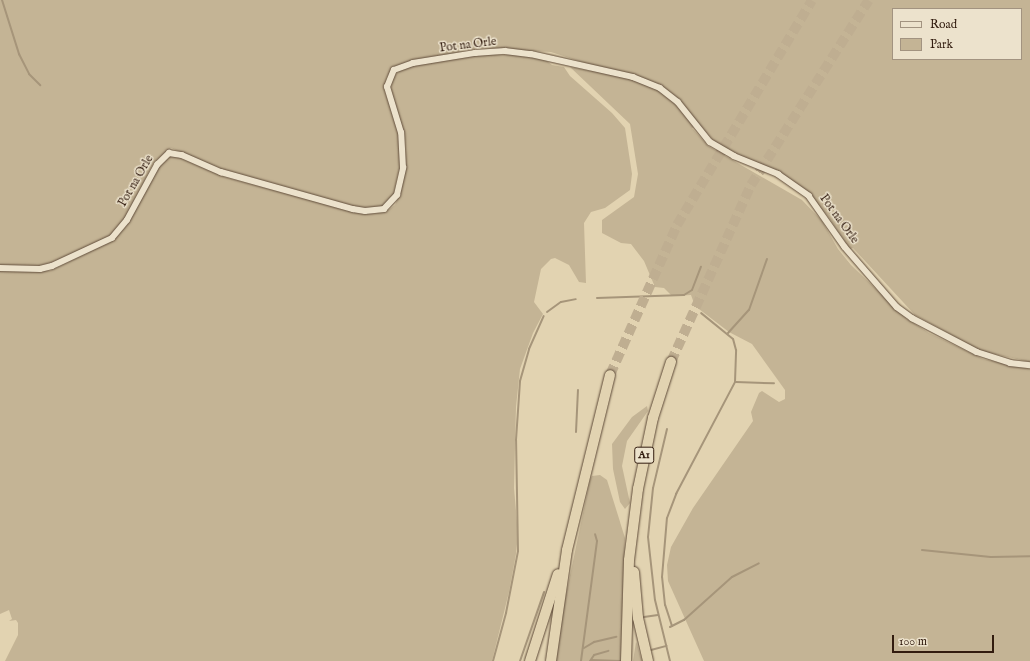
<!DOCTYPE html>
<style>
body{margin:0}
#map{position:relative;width:1030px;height:661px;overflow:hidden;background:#e2d3b1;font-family:"IM FELL English",serif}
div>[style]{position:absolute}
.green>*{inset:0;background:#c4b495}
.stream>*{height:2px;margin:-1px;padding:0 1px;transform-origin:1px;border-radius:1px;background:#a6957a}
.highway-tunnel>*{height:10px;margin-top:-5px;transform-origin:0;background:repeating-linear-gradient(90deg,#bfae91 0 10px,transparent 0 15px)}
.roads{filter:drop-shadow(0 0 1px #5e4a38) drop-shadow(0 0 1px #5e4a38)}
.street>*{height:5.5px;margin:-2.75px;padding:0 2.75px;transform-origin:2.75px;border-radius:2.75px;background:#ece2cc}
.highway>*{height:10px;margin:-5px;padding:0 5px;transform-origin:5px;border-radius:5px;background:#e2d3b1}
span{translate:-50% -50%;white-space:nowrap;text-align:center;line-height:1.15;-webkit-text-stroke:3px #ece2cc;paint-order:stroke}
.shield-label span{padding:1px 3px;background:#ece2cc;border:1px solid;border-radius:3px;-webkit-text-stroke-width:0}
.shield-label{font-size:11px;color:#321c0f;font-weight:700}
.street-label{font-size:12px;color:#321c0f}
.legend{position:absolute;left:892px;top:8px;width:130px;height:52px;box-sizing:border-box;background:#ece2cc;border:1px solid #a29380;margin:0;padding:5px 7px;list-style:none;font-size:12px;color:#321c0f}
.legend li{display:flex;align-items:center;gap:8px;height:20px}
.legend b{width:20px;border:1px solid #a29380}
.scale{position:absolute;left:892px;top:635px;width:102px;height:18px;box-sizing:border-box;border:2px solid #321c0f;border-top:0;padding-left:5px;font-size:12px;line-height:14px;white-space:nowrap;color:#321c0f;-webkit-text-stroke:3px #ece2cc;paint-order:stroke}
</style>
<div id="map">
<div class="green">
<div style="clip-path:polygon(evenodd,0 0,1030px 0,1030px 362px,981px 351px,915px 315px,853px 248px,850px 249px,827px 215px,807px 196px,786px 181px,717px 144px,699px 125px,692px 128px,708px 146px,802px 200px,822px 221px,838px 249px,851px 265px,907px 319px,929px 333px,983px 359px,1030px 369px,1030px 661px,704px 661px,668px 581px,667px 565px,671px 547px,693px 508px,753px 421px,751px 412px,759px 393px,762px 391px,779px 402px,785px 399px,785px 390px,752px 344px,729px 332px,695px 306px,691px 295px,672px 296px,664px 288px,655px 287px,644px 261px,631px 244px,621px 243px,602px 233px,602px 220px,634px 197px,638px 174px,630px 124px,570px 67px,590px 71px,591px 65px,551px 52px,477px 48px,394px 67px,387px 77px,384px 89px,400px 137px,401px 161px,393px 197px,383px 206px,369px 209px,356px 207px,226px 171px,171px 148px,154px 162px,122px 224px,109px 237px,57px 261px,35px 267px,0 265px,0 0,893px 9px,1021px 9px,1021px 59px,893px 59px,893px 9px)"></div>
<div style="clip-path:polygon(476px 55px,514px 55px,544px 59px,552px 65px,564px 67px,570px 76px,612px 113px,625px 128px,632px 174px,630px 190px,605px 208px,591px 212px,584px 223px,586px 283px,579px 282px,569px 265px,555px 258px,551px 259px,541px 269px,534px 302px,543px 314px,533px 333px,520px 369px,516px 407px,514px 488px,518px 534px,516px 554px,509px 592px,492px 661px,5px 661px,18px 635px,18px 623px,16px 620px,9px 621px,12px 619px,9px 610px,0 614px,0 271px,50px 271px,112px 241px,126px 226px,160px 164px,173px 155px,224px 177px,355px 212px,370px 214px,386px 212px,395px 205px,401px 191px,406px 158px,405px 137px,391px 94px,392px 78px,401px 70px,413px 66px)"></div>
<div style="clip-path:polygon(647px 406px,648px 411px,627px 441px,622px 466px,630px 503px,625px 509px,620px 502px,613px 469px,612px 444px,632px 417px)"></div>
<div style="clip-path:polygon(600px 475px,607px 480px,625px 538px,621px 661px,556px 661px,563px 609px,590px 480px,592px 476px)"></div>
<div style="clip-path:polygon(636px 642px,637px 644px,642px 661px,633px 661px)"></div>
</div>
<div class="stream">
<div style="left:2px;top:0;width:57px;rotate:72.5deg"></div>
<div style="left:19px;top:54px;width:22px;rotate:63deg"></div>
<div style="left:29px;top:74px;width:16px;rotate:45deg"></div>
<div style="left:597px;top:298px;width:87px;rotate:-2deg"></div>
<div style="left:684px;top:295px;width:9px;rotate:-32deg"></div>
<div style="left:692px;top:290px;width:25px;rotate:-69deg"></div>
<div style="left:547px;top:312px;width:17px;rotate:-36deg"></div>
<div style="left:561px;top:302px;width:15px;rotate:-11deg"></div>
<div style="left:728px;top:333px;width:31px;rotate:-48deg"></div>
<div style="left:749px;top:310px;width:54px;rotate:-70.6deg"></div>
<div style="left:736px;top:382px;width:38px;rotate:2deg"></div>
<div style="left:667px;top:429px;width:61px;rotate:103.3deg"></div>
<div style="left:653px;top:488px;width:49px;rotate:95.8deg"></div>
<div style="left:648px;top:537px;width:63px;rotate:83.7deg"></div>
<div style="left:655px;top:600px;width:63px;rotate:76.2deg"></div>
<div style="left:576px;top:432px;width:42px;rotate:-87.3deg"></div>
<div style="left:922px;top:550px;width:69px;rotate:5.8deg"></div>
<div style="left:991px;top:557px;width:39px;rotate:-1deg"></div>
<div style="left:644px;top:617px;width:14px;rotate:-8deg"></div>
<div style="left:672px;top:626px;width:22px;rotate:-108deg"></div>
<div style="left:665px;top:605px;width:28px;rotate:-96deg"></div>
<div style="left:662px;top:577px;width:59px;rotate:-85.2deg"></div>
<div style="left:667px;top:518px;width:26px;rotate:-69deg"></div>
<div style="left:676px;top:494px;width:127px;rotate:-62.2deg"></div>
<div style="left:735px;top:382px;width:32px;rotate:-88deg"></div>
<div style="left:736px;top:350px;width:11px;rotate:-105deg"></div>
<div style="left:733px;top:339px;width:41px;rotate:-140.9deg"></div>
<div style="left:670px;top:627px;width:16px;rotate:-27deg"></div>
<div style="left:684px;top:620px;width:64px;rotate:-41.9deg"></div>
<div style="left:732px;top:577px;width:30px;rotate:-27deg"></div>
<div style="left:584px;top:648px;width:12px;rotate:-31deg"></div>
<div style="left:594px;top:642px;width:23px;rotate:-13deg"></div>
<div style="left:651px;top:650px;width:16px;rotate:-15deg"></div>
<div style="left:591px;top:660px;width:30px;rotate:2deg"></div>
<div style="left:493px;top:661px;width:50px;rotate:-74.8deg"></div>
<div style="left:506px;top:613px;width:63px;rotate:-79deg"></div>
<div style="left:518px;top:551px;width:111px;rotate:-91deg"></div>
<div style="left:516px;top:440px;width:59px;rotate:-86.1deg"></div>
<div style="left:520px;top:381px;width:33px;rotate:-74deg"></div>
<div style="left:529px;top:349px;width:36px;rotate:-66deg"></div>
<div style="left:520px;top:661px;width:73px;rotate:-70.8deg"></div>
<div style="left:581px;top:661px;width:121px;rotate:-82.4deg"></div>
<div style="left:597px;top:541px;width:7px;rotate:-106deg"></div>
<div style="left:590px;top:661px;width:7px;rotate:-56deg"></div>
<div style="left:594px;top:655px;width:15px;rotate:-16deg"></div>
</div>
<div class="highway-tunnel">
<div style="left:671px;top:362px;width:194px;rotate:-65.7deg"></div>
<div style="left:751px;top:185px;width:219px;rotate:-57.5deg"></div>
<div style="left:610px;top:375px;width:164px;rotate:-65.9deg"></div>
<div style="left:677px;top:225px;width:262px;rotate:-59deg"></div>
</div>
<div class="roads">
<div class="street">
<div style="left:0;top:268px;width:40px;rotate:1.4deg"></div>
<div style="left:40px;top:269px;width:12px;rotate:-14deg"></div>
<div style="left:52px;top:266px;width:66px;rotate:-25deg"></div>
<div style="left:112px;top:238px;width:23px;rotate:-50deg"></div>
<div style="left:127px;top:220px;width:63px;rotate:-61.4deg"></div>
<div style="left:157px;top:165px;width:17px;rotate:-45deg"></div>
<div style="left:169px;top:153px;width:13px;rotate:9deg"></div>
<div style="left:182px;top:155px;width:43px;rotate:23.6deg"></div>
<div style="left:221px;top:172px;width:137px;rotate:15.7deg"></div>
<div style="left:353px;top:209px;width:12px;rotate:9deg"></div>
<div style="left:365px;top:211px;width:19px;rotate:-6deg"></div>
<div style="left:384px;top:209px;width:19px;rotate:-47deg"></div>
<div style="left:397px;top:195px;width:28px;rotate:-77deg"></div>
<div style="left:403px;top:168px;width:35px;rotate:-93deg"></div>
<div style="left:401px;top:133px;width:48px;rotate:-106.9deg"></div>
<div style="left:387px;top:87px;width:18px;rotate:-68deg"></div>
<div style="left:394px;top:70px;width:20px;rotate:-20deg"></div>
<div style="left:413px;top:63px;width:63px;rotate:-9.2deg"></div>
<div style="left:475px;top:53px;width:30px;rotate:-4deg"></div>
<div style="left:505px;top:51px;width:26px;rotate:7deg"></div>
<div style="left:531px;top:54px;width:105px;rotate:12.7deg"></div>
<div style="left:633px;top:77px;width:29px;rotate:22deg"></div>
<div style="left:660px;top:88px;width:23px;rotate:38deg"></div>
<div style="left:678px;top:102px;width:51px;rotate:51.3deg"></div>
<div style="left:710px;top:142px;width:28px;rotate:30deg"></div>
<div style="left:734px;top:156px;width:48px;rotate:22.2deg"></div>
<div style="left:778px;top:174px;width:38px;rotate:35deg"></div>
<div style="left:809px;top:196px;width:62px;rotate:54.8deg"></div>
<div style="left:845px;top:247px;width:79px;rotate:49.1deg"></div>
<div style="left:897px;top:307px;width:19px;rotate:36deg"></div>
<div style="left:912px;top:318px;width:73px;rotate:27.6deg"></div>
<div style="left:977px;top:352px;width:35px;rotate:18deg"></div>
<div style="left:1010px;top:363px;width:20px;rotate:6deg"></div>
</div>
<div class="highway">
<div style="left:634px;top:572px;width:46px;rotate:85deg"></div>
<div style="left:638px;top:618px;width:44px;rotate:76.9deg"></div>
<div style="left:530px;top:661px;width:91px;rotate:-72.2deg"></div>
<div style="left:551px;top:661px;width:112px;rotate:-81.8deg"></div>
<div style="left:567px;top:550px;width:180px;rotate:-76.2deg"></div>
<div style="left:626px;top:661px;width:101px;rotate:-88.3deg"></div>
<div style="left:629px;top:560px;width:72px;rotate:-82.8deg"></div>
<div style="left:638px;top:489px;width:73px;rotate:-78.1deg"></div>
<div style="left:653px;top:418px;width:59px;rotate:-72.2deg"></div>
</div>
</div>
<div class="shield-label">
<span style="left:644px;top:455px">A1</span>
</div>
<div class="street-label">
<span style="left:468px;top:45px;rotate:-7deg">Pot na Orle</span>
<span style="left:136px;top:181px;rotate:-60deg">Pot na Orle</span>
<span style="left:839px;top:219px;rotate:54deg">Pot na Orle</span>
</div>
<ul class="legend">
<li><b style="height:5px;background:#ece2cc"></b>Road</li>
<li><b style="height:11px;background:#c4b495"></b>Park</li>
</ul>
<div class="scale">100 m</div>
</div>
